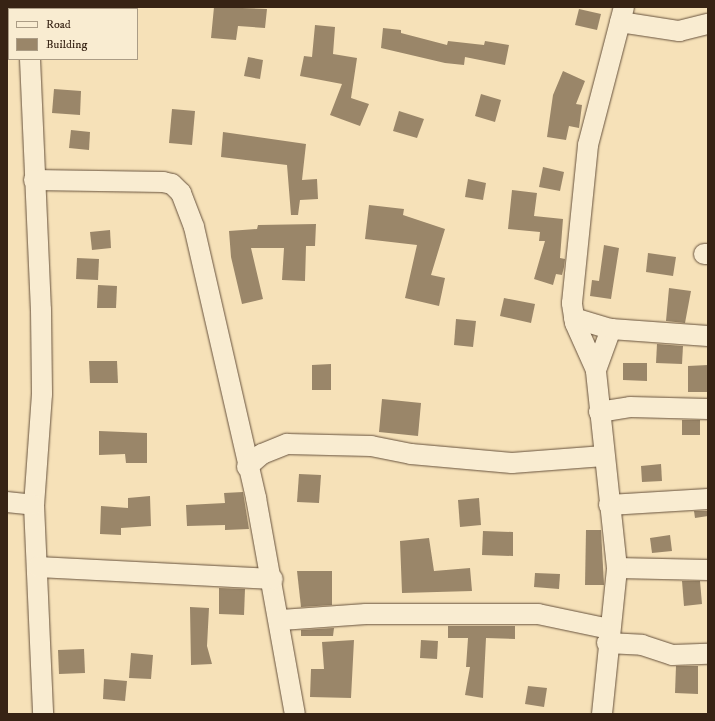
<!DOCTYPE html>
<style>
body{margin:0}
#map{position:relative;width:715px;height:721px;overflow:hidden;background:#f6e1b8;font-family:"IM FELL DW Pica",serif}
div>[style]{position:absolute}
.building>*{inset:0;background:#9a8669}
.roads{filter:drop-shadow(0 0 1px #67523d) drop-shadow(0 0 1px #67523d)}
.minor>*{height:20px;margin:-10px;padding:0 10px;transform-origin:10px;border-radius:10px;background:#f9ecd1}
span{translate:-50% -50%;white-space:nowrap;text-align:center;line-height:1.15;-webkit-text-stroke:3px #f9ecd1;paint-order:stroke}
.frame{position:absolute;inset:0;border:8px solid #372314;pointer-events:none}
.legend{position:absolute;left:8px;top:8px;width:130px;height:52px;box-sizing:border-box;background:#f9ecd1;border:1px solid #ab9c85;margin:0;padding:5px 7px;list-style:none;font-size:12px;color:#372314}
.legend li{display:flex;align-items:center;gap:8px;height:20px}
.legend b{width:20px;border:1px solid #ab9c85}
</style>
<div id="map">
<div class="building">
<div style="clip-path:polygon(214px 7px,267px 9px,265px 28px,238px 26px,236px 40px,211px 38px)"></div>
<div style="clip-path:polygon(579px 9px,601px 14px,597px 30px,575px 25px)"></div>
<div style="clip-path:polygon(315px 25px,335px 27px,333px 54px,357px 58px,351px 98px,369px 104px,360px 126px,330px 115px,342px 84px,300px 76px,304px 56px,312px 57px)"></div>
<div style="clip-path:polygon(383px 28px,401px 30px,401px 33px,447px 45px,448px 41px,484px 45px,485px 41px,509px 45px,505px 65px,465px 57px,464px 65px,445px 63px,381px 48px)"></div>
<div style="clip-path:polygon(248px 57px,263px 60px,260px 79px,244px 76px)"></div>
<div style="clip-path:polygon(563px 71px,585px 81px,576px 104px,582px 105px,579px 128px,569px 126px,566px 140px,547px 137px,553px 95px)"></div>
<div style="clip-path:polygon(54px 89px,81px 91px,80px 115px,52px 113px)"></div>
<div style="clip-path:polygon(481px 94px,501px 100px,495px 122px,475px 116px)"></div>
<div style="clip-path:polygon(172px 109px,195px 111px,192px 145px,169px 143px)"></div>
<div style="clip-path:polygon(399px 111px,424px 119px,417px 138px,393px 131px)"></div>
<div style="clip-path:polygon(71px 130px,90px 132px,89px 150px,69px 148px)"></div>
<div style="clip-path:polygon(223px 132px,306px 144px,302px 180px,317px 179px,318px 199px,300px 200px,298px 215px,291px 215px,287px 165px,221px 157px)"></div>
<div style="clip-path:polygon(543px 167px,564px 172px,560px 191px,539px 187px)"></div>
<div style="clip-path:polygon(468px 179px,486px 183px,483px 200px,465px 197px)"></div>
<div style="clip-path:polygon(512px 190px,537px 193px,534px 216px,563px 219px,560px 258px,565px 259px,564px 267px,562px 275px,556px 274px,553px 285px,534px 279px,545px 241px,539px 241px,540px 232px,508px 229px)"></div>
<div style="clip-path:polygon(369px 205px,404px 209px,403px 215px,445px 229px,431px 275px,445px 278px,439px 306px,405px 298px,417px 245px,365px 239px)"></div>
<div style="clip-path:polygon(316px 224px,315px 246px,306px 246px,305px 281px,282px 280px,284px 248px,251px 248px,263px 299px,242px 304px,231px 257px,229px 231px,257px 229px,258px 225px)"></div>
<div style="clip-path:polygon(110px 230px,111px 248px,92px 250px,90px 232px)"></div>
<div style="clip-path:polygon(604px 245px,619px 248px,611px 299px,590px 296px,592px 280px,599px 281px)"></div>
<div style="clip-path:polygon(648px 253px,676px 257px,673px 276px,646px 272px)"></div>
<div style="clip-path:polygon(77px 258px,99px 259px,98px 280px,76px 279px)"></div>
<div style="clip-path:polygon(98px 285px,117px 286px,116px 308px,97px 308px)"></div>
<div style="clip-path:polygon(669px 288px,691px 291px,685px 323px,666px 321px)"></div>
<div style="clip-path:polygon(504px 298px,535px 304px,531px 323px,500px 316px)"></div>
<div style="clip-path:polygon(456px 319px,476px 321px,473px 347px,454px 345px)"></div>
<div style="clip-path:polygon(657px 344px,683px 346px,682px 364px,656px 363px)"></div>
<div style="clip-path:polygon(89px 361px,117px 361px,118px 383px,90px 383px)"></div>
<div style="clip-path:polygon(623px 363px,647px 363px,647px 381px,623px 380px)"></div>
<div style="clip-path:polygon(331px 364px,331px 390px,312px 390px,312px 365px)"></div>
<div style="clip-path:polygon(708px 365px,708px 392px,688px 392px,688px 366px)"></div>
<div style="clip-path:polygon(382px 399px,421px 403px,418px 436px,379px 432px)"></div>
<div style="clip-path:polygon(682px 420px,700px 420px,700px 435px,682px 435px)"></div>
<div style="clip-path:polygon(99px 431px,147px 433px,147px 463px,126px 463px,125px 454px,99px 455px)"></div>
<div style="clip-path:polygon(661px 464px,662px 481px,642px 482px,641px 466px)"></div>
<div style="clip-path:polygon(299px 474px,321px 475px,319px 503px,297px 502px)"></div>
<div style="clip-path:polygon(243px 492px,249px 529px,225px 530px,225px 525px,187px 526px,186px 505px,225px 503px,224px 493px)"></div>
<div style="clip-path:polygon(150px 496px,151px 526px,121px 528px,121px 535px,100px 534px,101px 506px,128px 508px,128px 498px)"></div>
<div style="clip-path:polygon(479px 498px,481px 525px,460px 527px,458px 500px)"></div>
<div style="clip-path:polygon(694px 511px,708px 511px,708px 516px,695px 518px)"></div>
<div style="clip-path:polygon(586px 530px,601px 530px,604px 585px,585px 585px)"></div>
<div style="clip-path:polygon(483px 531px,513px 532px,513px 556px,482px 555px)"></div>
<div style="clip-path:polygon(670px 535px,672px 551px,652px 553px,650px 538px)"></div>
<div style="clip-path:polygon(429px 538px,434px 571px,470px 568px,472px 591px,402px 593px,400px 541px)"></div>
<div style="clip-path:polygon(297px 571px,332px 571px,332px 605px,301px 607px)"></div>
<div style="clip-path:polygon(535px 573px,560px 574px,559px 589px,534px 587px)"></div>
<div style="clip-path:polygon(682px 581px,700px 581px,702px 604px,684px 606px)"></div>
<div style="clip-path:polygon(219px 588px,245px 589px,244px 615px,219px 614px)"></div>
<div style="clip-path:polygon(190px 607px,209px 608px,207px 646px,212px 664px,191px 665px)"></div>
<div style="clip-path:polygon(448px 626px,515px 626px,515px 639px,486px 638px,483px 698px,465px 695px,470px 667px,466px 667px,468px 638px,448px 638px)"></div>
<div style="clip-path:polygon(334px 628px,333px 636px,301px 636px,301px 630px)"></div>
<div style="clip-path:polygon(354px 640px,351px 698px,310px 697px,311px 669px,324px 669px,322px 642px)"></div>
<div style="clip-path:polygon(421px 640px,438px 641px,437px 659px,420px 658px)"></div>
<div style="clip-path:polygon(84px 649px,85px 673px,59px 674px,58px 650px)"></div>
<div style="clip-path:polygon(131px 653px,153px 655px,151px 679px,129px 678px)"></div>
<div style="clip-path:polygon(676px 666px,698px 666px,698px 694px,675px 693px)"></div>
<div style="clip-path:polygon(104px 679px,127px 681px,125px 701px,103px 699px)"></div>
<div style="clip-path:polygon(528px 686px,547px 688px,544px 707px,525px 704px)"></div>
</div>
<div class="roads">
<div class="minor">
<div style="left:33px;top:9px;width:2px;rotate:-90deg"></div>
<div style="left:620px;top:22px;width:60px;rotate:8.7deg"></div>
<div style="left:679px;top:31px;width:30px;rotate:-14deg"></div>
<div style="left:30px;top:59px;width:251px;rotate:87.5deg"></div>
<div style="left:41px;top:310px;width:84px;rotate:89.3deg"></div>
<div style="left:42px;top:394px;width:111px;rotate:94.1deg"></div>
<div style="left:34px;top:505px;width:209px;rotate:87.5deg"></div>
<div style="left:34px;top:180px;width:129px;rotate:0.9deg"></div>
<div style="left:163px;top:182px;width:9px;rotate:13deg"></div>
<div style="left:172px;top:184px;width:13px;rotate:45deg"></div>
<div style="left:181px;top:193px;width:36px;rotate:69deg"></div>
<div style="left:194px;top:227px;width:278px;rotate:77.1deg"></div>
<div style="left:256px;top:498px;width:219px;rotate:79.8deg"></div>
<div style="left:704px;top:254px;width:4px"></div>
<div style="left:574px;top:318px;width:39px;rotate:17deg"></div>
<div style="left:596px;top:370px;width:44px;rotate:-69.9deg"></div>
<div style="left:611px;top:329px;width:97px;rotate:4.1deg"></div>
<div style="left:599px;top:412px;width:31px;rotate:-9deg"></div>
<div style="left:630px;top:407px;width:78px;rotate:1.5deg"></div>
<div style="left:247px;top:467px;width:20px;rotate:-41deg"></div>
<div style="left:262px;top:454px;width:27px;rotate:-22deg"></div>
<div style="left:287px;top:444px;width:84px;rotate:1.4deg"></div>
<div style="left:371px;top:446px;width:41px;rotate:11.3deg"></div>
<div style="left:411px;top:454px;width:101px;rotate:5.1deg"></div>
<div style="left:512px;top:463px;width:92px;rotate:-4.4deg"></div>
<div style="left:7px;top:502px;width:27px;rotate:6deg"></div>
<div style="left:609px;top:505px;width:99px;rotate:-3.5deg"></div>
<div style="left:38px;top:567px;width:235px;rotate:2.9deg"></div>
<div style="left:617px;top:568px;width:91px;rotate:1.3deg"></div>
<div style="left:281px;top:620px;width:85px;rotate:-4deg"></div>
<div style="left:366px;top:614px;width:172px"></div>
<div style="left:538px;top:614px;width:73px;rotate:11.9deg"></div>
<div style="left:607px;top:643px;width:35px;rotate:3deg"></div>
<div style="left:642px;top:645px;width:32px;rotate:18deg"></div>
<div style="left:672px;top:655px;width:36px;rotate:-2deg"></div>
<div style="left:602px;top:714px;width:147px;rotate:-84.1deg"></div>
<div style="left:617px;top:568px;width:199px;rotate:-96.1deg"></div>
<div style="left:596px;top:370px;width:51px;rotate:-114.1deg"></div>
<div style="left:575px;top:323px;width:20px;rotate:-99deg"></div>
<div style="left:572px;top:303px;width:159px;rotate:-84.2deg"></div>
<div style="left:588px;top:145px;width:143px;rotate:-75.4deg"></div>
</div>
</div>
<div class="frame"></div>
<ul class="legend">
<li><b style="height:5px;background:#f9ecd1"></b>Road</li>
<li><b style="height:11px;background:#9a8669"></b>Building</li>
</ul>
</div>
